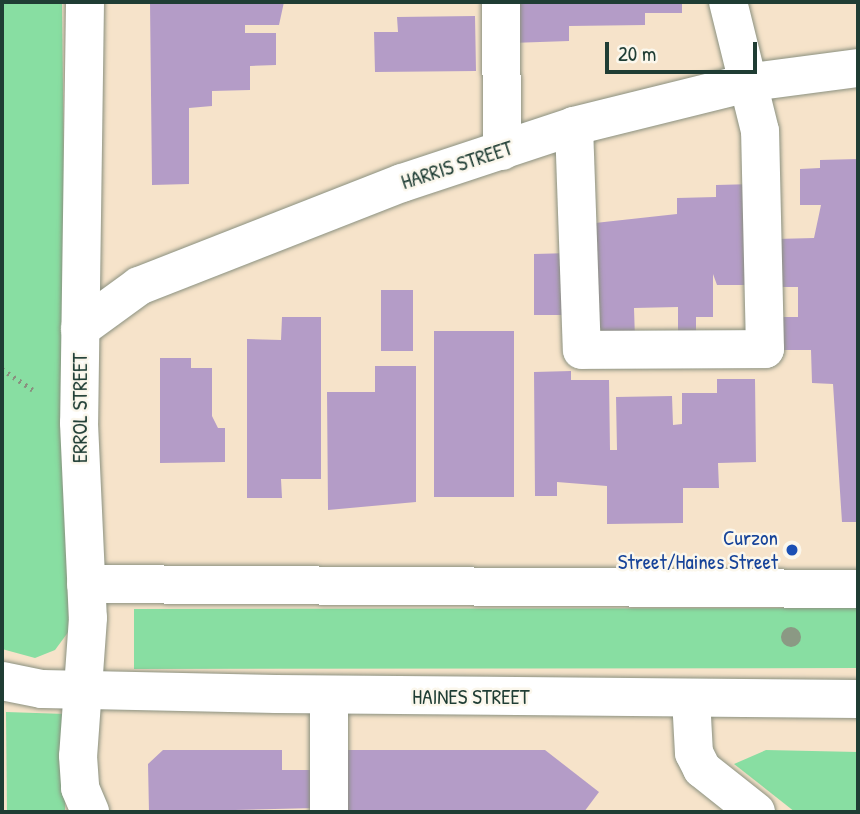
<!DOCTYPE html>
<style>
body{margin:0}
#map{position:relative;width:860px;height:814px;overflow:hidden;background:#f6e3ca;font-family:"Patrick Hand",sans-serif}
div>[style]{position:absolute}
.green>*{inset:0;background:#88dea2}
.building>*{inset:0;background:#b49cc7}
.path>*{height:4.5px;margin-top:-2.25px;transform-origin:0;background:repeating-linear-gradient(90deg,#8a907f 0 2px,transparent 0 7px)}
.roads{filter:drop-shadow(0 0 2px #8a907f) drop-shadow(0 0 2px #8a907f)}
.minor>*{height:38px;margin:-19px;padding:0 19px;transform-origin:19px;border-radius:19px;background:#fff}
.trees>*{width:20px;height:20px;margin:-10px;border-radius:50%;background:#8b9984}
.dots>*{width:19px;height:19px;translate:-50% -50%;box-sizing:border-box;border:4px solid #fbf7ec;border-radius:50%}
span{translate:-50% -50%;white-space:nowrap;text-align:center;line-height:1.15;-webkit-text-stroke:5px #fbf7ec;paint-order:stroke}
.street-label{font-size:21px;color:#1f3d34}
.transit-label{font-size:21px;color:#164399}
.right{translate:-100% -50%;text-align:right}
.frame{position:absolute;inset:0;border:4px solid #1f3d34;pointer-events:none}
.scale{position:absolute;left:605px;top:42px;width:152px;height:32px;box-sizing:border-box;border:4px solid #1f3d34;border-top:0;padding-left:9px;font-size:21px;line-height:24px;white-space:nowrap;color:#1f3d34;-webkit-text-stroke:5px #fbf7ec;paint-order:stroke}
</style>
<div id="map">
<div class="green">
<div style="clip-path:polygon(2px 2px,62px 2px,69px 631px,55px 650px,35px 658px,2px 649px)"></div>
<div style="clip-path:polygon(858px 608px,858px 668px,134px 669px,134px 609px)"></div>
<div style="clip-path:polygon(6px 712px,66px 714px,65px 812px,7px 812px)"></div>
<div style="clip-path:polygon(766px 750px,858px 752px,858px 812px,795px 812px,734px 764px)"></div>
</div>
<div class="building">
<div style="clip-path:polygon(150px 2px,284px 2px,279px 25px,245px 25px,245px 33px,276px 33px,276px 65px,250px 66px,250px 90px,212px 91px,212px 106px,189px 108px,189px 184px,152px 185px)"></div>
<div style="clip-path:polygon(510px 2px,682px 2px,682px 13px,645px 13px,645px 25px,569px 26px,569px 41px,511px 43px)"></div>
<div style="clip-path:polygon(475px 16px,476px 71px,375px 72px,374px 32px,398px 32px,397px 17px)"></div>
<div style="clip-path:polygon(858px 159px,858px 522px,842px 522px,833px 384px,812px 383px,811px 350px,776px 350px,776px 317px,798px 317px,798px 287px,777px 287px,776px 239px,814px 238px,821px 205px,800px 205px,800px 169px,820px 168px,820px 160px)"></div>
<div style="clip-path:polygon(755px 184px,757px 285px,717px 285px,713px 274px,713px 317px,696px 317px,696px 339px,678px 339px,678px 307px,634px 308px,635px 339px,595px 340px,595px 223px,677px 214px,677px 198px,716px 197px,716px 185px)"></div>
<div style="clip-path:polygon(571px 253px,572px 315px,534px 315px,534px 254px)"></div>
<div style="clip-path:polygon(381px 290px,413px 290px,413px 351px,381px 351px)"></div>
<div style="clip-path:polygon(282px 317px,321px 317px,321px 479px,281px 479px,282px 498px,247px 498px,247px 339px,281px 340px)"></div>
<div style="clip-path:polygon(434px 331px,514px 331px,514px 497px,434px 497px)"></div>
<div style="clip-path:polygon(160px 358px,191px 358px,191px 368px,212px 368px,212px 416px,218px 428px,225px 428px,225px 462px,160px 463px)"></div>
<div style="clip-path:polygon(375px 366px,416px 366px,416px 502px,328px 510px,327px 392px,375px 392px)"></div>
<div style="clip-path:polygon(571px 371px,571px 380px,609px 380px,610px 450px,617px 450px,616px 397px,672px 396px,673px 425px,682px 424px,682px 393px,717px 393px,717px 379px,755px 379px,756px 462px,718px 463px,719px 488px,683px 488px,683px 523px,607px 524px,607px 486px,557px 482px,557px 496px,535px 496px,534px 372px)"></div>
<div style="clip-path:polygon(163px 750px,282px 750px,282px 770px,315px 770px,315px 808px,149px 812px,148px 764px)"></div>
<div style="clip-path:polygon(339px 750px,545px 750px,599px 792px,584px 812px,339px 812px)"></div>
</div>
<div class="path">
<div style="left:2px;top:369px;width:37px;rotate:34deg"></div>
</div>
<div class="roads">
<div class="minor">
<div style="left:85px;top:2px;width:421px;rotate:90.8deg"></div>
<div style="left:79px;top:423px;width:195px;rotate:87.4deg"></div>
<div style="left:88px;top:618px;width:138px;rotate:94.1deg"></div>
<div style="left:78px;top:756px;width:32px;rotate:86deg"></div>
<div style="left:80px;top:788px;width:26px;rotate:67deg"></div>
<div style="left:501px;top:2px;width:149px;rotate:89.6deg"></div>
<div style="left:574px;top:126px;width:224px;rotate:88deg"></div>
<div style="left:582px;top:350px;width:183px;rotate:-0.3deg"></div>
<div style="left:765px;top:349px;width:218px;rotate:-91.3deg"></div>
<div style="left:760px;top:131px;width:133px;rotate:-103.9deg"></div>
<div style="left:80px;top:329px;width:73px;rotate:-36.1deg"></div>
<div style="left:139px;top:286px;width:282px;rotate:-21.4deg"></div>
<div style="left:402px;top:183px;width:181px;rotate:-18.3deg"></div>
<div style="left:574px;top:126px;width:183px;rotate:-13.9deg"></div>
<div style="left:752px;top:82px;width:107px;rotate:-7.5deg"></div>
<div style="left:86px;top:584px;width:772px;rotate:0.37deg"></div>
<div style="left:2px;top:681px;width:41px;rotate:11.3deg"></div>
<div style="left:42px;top:689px;width:234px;rotate:1.2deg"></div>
<div style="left:276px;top:694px;width:582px;rotate:0.49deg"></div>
<div style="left:329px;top:695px;width:117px;rotate:90deg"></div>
<div style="left:691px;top:698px;width:55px;rotate:86.9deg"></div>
<div style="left:694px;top:753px;width:18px;rotate:63deg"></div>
<div style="left:702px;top:769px;width:69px;rotate:38.5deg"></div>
</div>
</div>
<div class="trees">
<div style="left:791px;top:637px"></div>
</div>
<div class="dots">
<div style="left:792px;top:550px;background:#1a4fb4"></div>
</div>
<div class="street-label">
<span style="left:457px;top:165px;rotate:-18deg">HARRIS STREET</span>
<span style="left:80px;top:408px;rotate:-90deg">ERROL STREET</span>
<span style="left:471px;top:697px">HAINES STREET</span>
</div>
<div class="transit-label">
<span class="right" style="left:778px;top:550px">Curzon<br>Street/Haines Street</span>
</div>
<div class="frame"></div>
<div class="scale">20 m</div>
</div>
